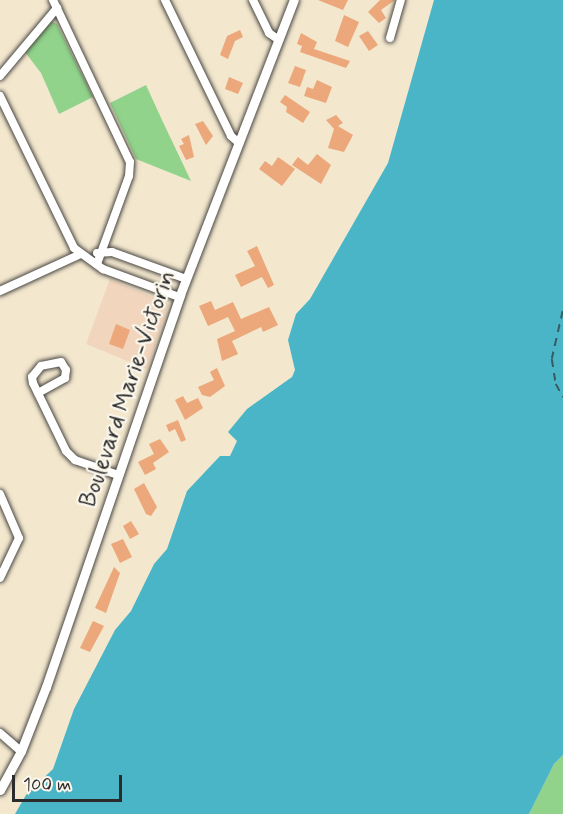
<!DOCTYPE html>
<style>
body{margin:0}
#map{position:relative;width:563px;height:814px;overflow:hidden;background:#f3e7ce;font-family:Mynerve,sans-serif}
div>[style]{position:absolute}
.built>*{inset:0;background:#f1d5bd}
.green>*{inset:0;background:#91d38b}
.water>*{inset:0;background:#4ab5c6}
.ferry>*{height:1.5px;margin-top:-0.75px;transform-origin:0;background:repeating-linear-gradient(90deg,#365b61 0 8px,transparent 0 14px)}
.building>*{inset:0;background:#eca87b}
.roads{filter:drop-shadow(0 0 2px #494743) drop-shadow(0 0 2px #494743)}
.minor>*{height:8px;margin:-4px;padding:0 4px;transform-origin:4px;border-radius:4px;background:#fff}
.tertiary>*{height:9px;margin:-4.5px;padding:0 4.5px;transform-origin:4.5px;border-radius:4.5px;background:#fff}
span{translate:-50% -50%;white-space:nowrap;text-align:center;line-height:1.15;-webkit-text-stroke:4.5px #fbf7ec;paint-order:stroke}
.street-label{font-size:24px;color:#2b2b2b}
.scale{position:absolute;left:12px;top:775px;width:110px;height:27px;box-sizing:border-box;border:3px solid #2b2b2b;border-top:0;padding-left:8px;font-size:18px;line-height:21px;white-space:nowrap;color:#2b2b2b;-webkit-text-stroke:4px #fbf7ec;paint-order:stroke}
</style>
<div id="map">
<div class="built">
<div style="clip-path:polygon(110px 279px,169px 304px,147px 369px,86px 344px)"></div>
</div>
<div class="green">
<div style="clip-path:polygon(51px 21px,57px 24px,93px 97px,59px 114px,41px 73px,25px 52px)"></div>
<div style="clip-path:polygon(146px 85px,162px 120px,191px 181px,136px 159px,110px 103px)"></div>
<div style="clip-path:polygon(563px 755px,563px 814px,529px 814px,554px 764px)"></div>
</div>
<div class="water">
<div style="clip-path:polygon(434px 0,563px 0,563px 755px,554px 764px,529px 814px,15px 814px,26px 795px,53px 769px,74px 709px,115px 630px,131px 611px,154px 564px,167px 549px,187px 491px,220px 456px,230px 456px,237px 441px,228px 432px,247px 409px,292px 377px,295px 370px,288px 340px,296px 314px,310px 299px,388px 163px)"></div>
</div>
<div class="ferry">
<div style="left:563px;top:311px;width:49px;rotate:102.9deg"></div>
<div style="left:552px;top:359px;width:25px;rotate:81deg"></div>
<div style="left:556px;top:384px;width:15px;rotate:62deg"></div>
</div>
<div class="building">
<div style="clip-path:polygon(318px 0,348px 0,343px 10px)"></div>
<div style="clip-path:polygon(380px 0,395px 0,381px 10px,386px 18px,379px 23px,368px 12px)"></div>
<div style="clip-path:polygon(344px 15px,359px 22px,348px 47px,335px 41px)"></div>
<div style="clip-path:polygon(240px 30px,243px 37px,235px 41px,228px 59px,220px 55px,227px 36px)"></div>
<div style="clip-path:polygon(368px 31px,378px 45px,369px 51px,359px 36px)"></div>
<div style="clip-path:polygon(301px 33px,317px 42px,314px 49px,350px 61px,346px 68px,300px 52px,302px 46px,297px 44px)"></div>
<div style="clip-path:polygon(295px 66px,306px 70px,300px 87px,288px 83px)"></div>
<div style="clip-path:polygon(229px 77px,243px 83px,238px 94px,225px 89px)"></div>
<div style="clip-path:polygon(317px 80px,332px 87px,326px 103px,304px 96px,307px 87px,313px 89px)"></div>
<div style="clip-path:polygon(285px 95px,310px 112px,303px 123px,286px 112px,287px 107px,280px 102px)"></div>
<div style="clip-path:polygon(336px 115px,343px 123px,338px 126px,353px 135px,344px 152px,328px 148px,334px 129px,326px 120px)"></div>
<div style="clip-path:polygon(203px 121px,213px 136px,206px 145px,195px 124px)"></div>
<div style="clip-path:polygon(189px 135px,194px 157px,186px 160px,179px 146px,184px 144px,181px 139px)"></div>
<div style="clip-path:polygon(317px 154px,331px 165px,321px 184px,292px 165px,298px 157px,308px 165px)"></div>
<div style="clip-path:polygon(278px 157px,295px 169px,282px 186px,259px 169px,265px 161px,272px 166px)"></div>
<div style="clip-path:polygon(257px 246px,274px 285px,268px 288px,262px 277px,241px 287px,235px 275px,255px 266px,247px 251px)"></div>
<div style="clip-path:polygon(211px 301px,215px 310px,233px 302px,241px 319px,269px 307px,278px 325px,263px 332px,261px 327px,232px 341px,238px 354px,222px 361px,217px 339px,235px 331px,228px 317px,208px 326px,199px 306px)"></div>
<div style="clip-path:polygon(116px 324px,130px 330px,123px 349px,109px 344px)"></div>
<div style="clip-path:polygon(217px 368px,225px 386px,210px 397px,202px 395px,198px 387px,214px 380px,210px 372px)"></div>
<div style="clip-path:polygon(183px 396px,187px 403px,198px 398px,203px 408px,185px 420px,175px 400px)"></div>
<div style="clip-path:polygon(178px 420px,186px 440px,181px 442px,175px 429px,169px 432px,166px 425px)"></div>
<div style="clip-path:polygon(160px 439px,169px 452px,153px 463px,156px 469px,145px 475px,138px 462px,154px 454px,149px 444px)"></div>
<div style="clip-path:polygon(144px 483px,157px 507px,151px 516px,146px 514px,134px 489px)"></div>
<div style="clip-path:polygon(131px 521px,139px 534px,130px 539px,123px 526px)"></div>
<div style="clip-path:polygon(123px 539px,132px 557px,120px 563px,111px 544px)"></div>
<div style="clip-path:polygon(114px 567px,120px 573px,106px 613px,95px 608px)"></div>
<div style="clip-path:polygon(93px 621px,104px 626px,90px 652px,80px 648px)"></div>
</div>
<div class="roads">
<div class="minor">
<div style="left:53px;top:0;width:179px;rotate:64.6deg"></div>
<div style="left:130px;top:162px;width:14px;rotate:94deg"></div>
<div style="left:129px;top:176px;width:94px;rotate:110deg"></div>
<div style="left:165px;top:0;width:151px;rotate:64.1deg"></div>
<div style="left:231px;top:136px;width:9px;rotate:41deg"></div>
<div style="left:253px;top:0;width:37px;rotate:64deg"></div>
<div style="left:269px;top:33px;width:12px;rotate:35deg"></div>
<div style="left:390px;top:38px;width:40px;rotate:-74deg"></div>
<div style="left:0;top:76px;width:89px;rotate:-50deg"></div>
<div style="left:0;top:96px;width:169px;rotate:64deg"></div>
<div style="left:74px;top:248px;width:36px;rotate:36deg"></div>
<div style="left:103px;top:269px;width:81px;rotate:20.2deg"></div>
<div style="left:97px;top:253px;width:15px;rotate:-4deg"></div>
<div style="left:112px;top:252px;width:79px;rotate:20deg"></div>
<div style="left:0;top:291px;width:89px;rotate:-24.6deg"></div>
<div style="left:38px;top:393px;width:31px;rotate:-29deg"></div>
<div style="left:65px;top:378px;width:8px;rotate:-83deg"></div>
<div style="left:66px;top:370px;width:9px;rotate:-122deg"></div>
<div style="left:61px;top:362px;width:20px;rotate:169deg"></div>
<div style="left:41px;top:366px;width:14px;rotate:129deg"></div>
<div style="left:32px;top:377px;width:6px;rotate:81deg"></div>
<div style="left:33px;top:383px;width:76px;rotate:64.1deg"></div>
<div style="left:66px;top:451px;width:13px;rotate:45deg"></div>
<div style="left:75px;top:460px;width:46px;rotate:19.2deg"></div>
<div style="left:0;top:494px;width:48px;rotate:66.6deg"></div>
<div style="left:19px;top:538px;width:44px;rotate:115.4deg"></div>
<div style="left:0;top:733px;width:28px;rotate:41deg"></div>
</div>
<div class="tertiary">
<div style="left:0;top:790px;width:44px;rotate:-61.7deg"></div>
<div style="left:21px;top:751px;width:69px;rotate:-68.7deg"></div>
<div style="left:46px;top:687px;width:414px;rotate:-71.1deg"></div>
<div style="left:180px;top:295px;width:316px;rotate:-68.9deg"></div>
</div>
</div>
<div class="street-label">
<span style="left:128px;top:389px;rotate:-71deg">Boulevard Marie-Victorin</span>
</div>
<div class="scale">100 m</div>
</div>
